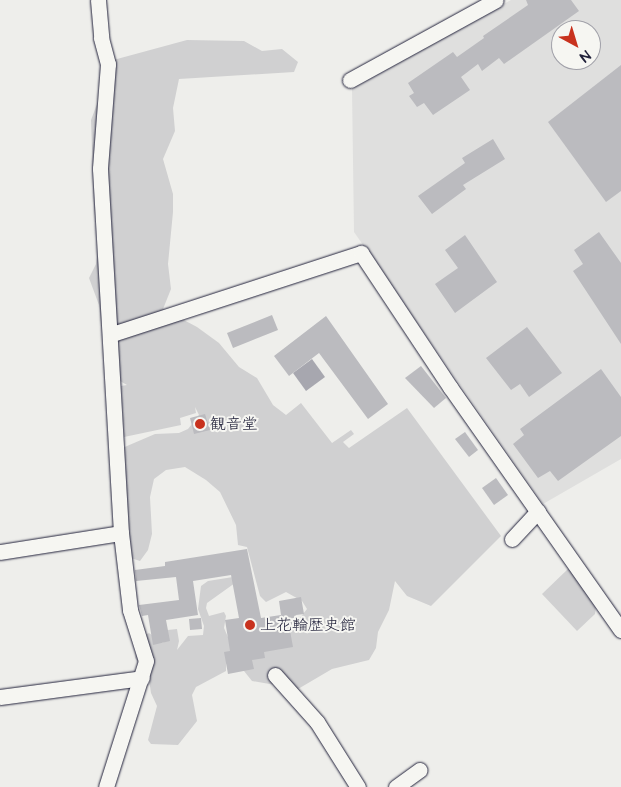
<!DOCTYPE html>
<meta charset="utf-8">
<style>
body{margin:0}
#map{position:relative;width:621px;height:787px;overflow:hidden;background:#eeeeeb;font-family:"Architects Daughter","Klee One",sans-serif}
div>[style]{position:absolute}
.built>*{inset:0;background:#dfdfde}
.green>*{inset:0;background:#d0d0d1}
.water>*{inset:0;background:#a7a7af}
.building>*{inset:0;background:#bbbbbf}
.roads{filter:drop-shadow(0 0 1px #22223b) drop-shadow(0 0 1px #22223b)}
.street>*{height:15px;margin:-7.5px;padding:0 7.5px;transform-origin:7.5px;border-radius:7.5px;background:#f6f6f2}
.dots>*{width:14px;height:14px;translate:-50% -50%;box-sizing:border-box;border:2px solid #f6f6f2;border-radius:50%}
span{translate:-50% -50%;white-space:nowrap;text-align:center;line-height:1.15;-webkit-text-stroke:4px #f6f6f2;paint-order:stroke}
.poi-label{font-size:16px;color:#22223b}
.left{translate:0 -50%;text-align:left}
.north{position:absolute;left:551px;top:20px;width:50px;height:50px;box-sizing:border-box;background:#f6f6f2;border:1px solid #a1a1a9;border-radius:50%;rotate:141deg;font-size:14px;font-weight:700;line-height:20px;text-align:center;color:#22223b}
.north::after{content:'';display:block;margin:auto;width:18px;height:22px;background:#c8321e;clip-path:polygon(50% 0,100% 100%,50% 72%,0 100%)}
</style>
<div id="map">
<div class="built">
<div style="clip-path:polygon(evenodd,511px 0,621px 0,621px 459px,543px 504px,354px 232px,352px 89px,511px 0,561px 30px,591px 30px,591px 60px,561px 60px,561px 30px)"></div>
</div>
<div class="green">
<div style="clip-path:polygon(187px 40px,244px 41px,262px 51px,282px 49px,298px 62px,294px 72px,179px 79px,173px 108px,175px 131px,163px 159px,173px 194px,173px 212px,168px 264px,171px 289px,163px 309px,197px 327px,219px 343px,239px 367px,257px 378px,273px 405px,286px 415px,301px 403px,332px 443px,351px 430px,354px 434px,343px 442px,349px 448px,407px 408px,501px 536px,431px 606px,407px 596px,395px 581px,389px 610px,378px 632px,376px 648px,369px 660px,332px 669px,298px 689px,252px 681px,244px 671px,247px 662px,285px 637px,307px 609px,302px 601px,286px 592px,266px 602px,260px 596px,247px 547px,238px 545px,236px 525px,220px 492px,206px 480px,185px 467px,166px 470px,154px 479px,150px 497px,152px 534px,148px 550px,140px 561px,128px 557px,120px 449px,155px 434px,179px 433px,188px 429px,199px 415px,195px 407px,196px 413px,180px 418px,181px 425px,124px 437px,121px 386px,127px 385px,115px 378px,105px 356px,99px 305px,89px 278px,96px 264px,99px 245px,94px 208px,91px 120px,100px 96px,106px 62px)"></div>
<div style="clip-path:polygon(569px 568px,596px 606px,595px 614px,577px 631px,542px 594px)"></div>
<div style="clip-path:polygon(233px 577px,235px 583px,207px 603px,206px 608px,209px 616px,224px 612px,226px 616px,224px 628px,234px 651px,226px 654px,226px 671px,196px 687px,192px 695px,197px 721px,178px 745px,151px 744px,148px 740px,157px 706px,151px 693px,148px 673px,135px 658px,137px 639px,149px 633px,163px 643px,168px 630px,177px 629px,179px 641px,177px 650px,188px 636px,203px 635px,204px 626px,198px 609px,201px 586px,208px 581px)"></div>
</div>
<div class="water">
<div style="clip-path:polygon(312px 359px,325px 377px,306px 391px,293px 373px)"></div>
</div>
<div class="building">
<div style="clip-path:polygon(526px 0,571px 0,579px 11px,504px 64px,499px 58px,482px 71px,478px 64px,461px 77px,470px 90px,433px 115px,424px 103px,417px 107px,409px 96px,414px 93px,408px 83px,453px 52px,457px 57px,484px 38px,483px 36px,528px 5px)"></div>
<div style="clip-path:polygon(621px 65px,621px 191px,606px 202px,548px 122px)"></div>
<div style="clip-path:polygon(493px 139px,505px 159px,463px 185px,466px 189px,432px 214px,418px 196px,465px 163px,462px 158px)"></div>
<div style="clip-path:polygon(599px 232px,621px 263px,621px 344px,573px 271px,583px 264px,574px 250px)"></div>
<div style="clip-path:polygon(465px 235px,497px 282px,455px 313px,435px 284px,458px 268px,445px 250px)"></div>
<div style="clip-path:polygon(272px 315px,278px 330px,233px 348px,227px 333px)"></div>
<div style="clip-path:polygon(326px 316px,388px 404px,368px 419px,319px 353px,289px 376px,274px 356px)"></div>
<div style="clip-path:polygon(527px 327px,562px 373px,529px 397px,520px 384px,511px 390px,486px 358px)"></div>
<div style="clip-path:polygon(421px 366px,446px 398px,434px 408px,405px 378px)"></div>
<div style="clip-path:polygon(601px 369px,621px 397px,621px 436px,558px 481px,550px 471px,538px 478px,513px 444px,524px 435px,520px 429px)"></div>
<div style="clip-path:polygon(205px 414px,210px 430px,194px 434px,190px 418px)"></div>
<div style="clip-path:polygon(465px 432px,478px 450px,469px 457px,455px 439px)"></div>
<div style="clip-path:polygon(496px 478px,508px 495px,494px 505px,482px 488px)"></div>
<div style="clip-path:polygon(247px 549px,261px 618px,281px 615px,279px 601px,301px 597px,304px 614px,296px 615px,298px 623px,289px 625px,293px 647px,264px 652px,265px 658px,252px 660px,254px 669px,228px 674px,224px 652px,230px 651px,225px 620px,239px 618px,231px 575px,193px 581px,198px 615px,166px 620px,170px 641px,153px 645px,148px 615px,142px 616px,139px 605px,179px 600px,176px 577px,136px 581px,135px 570px,165px 566px,165px 562px)"></div>
<div style="clip-path:polygon(201px 618px,202px 629px,190px 630px,189px 619px)"></div>
</div>
<div class="roads">
<div class="street">
<div style="left:98px;top:0;width:38px;rotate:85deg"></div>
<div style="left:101px;top:38px;width:27px;rotate:75deg"></div>
<div style="left:108px;top:64px;width:105px;rotate:94.4deg"></div>
<div style="left:100px;top:169px;width:365px;rotate:86.7deg"></div>
<div style="left:121px;top:533px;width:78px;rotate:83.3deg"></div>
<div style="left:130px;top:610px;width:53px;rotate:72.6deg"></div>
<div style="left:146px;top:661px;width:132px;rotate:107.6deg"></div>
<div style="left:350px;top:80px;width:166px;rotate:-28.7deg"></div>
<div style="left:112px;top:334px;width:262px;rotate:-18deg"></div>
<div style="left:361px;top:253px;width:161px;rotate:56.4deg"></div>
<div style="left:450px;top:387px;width:297px;rotate:54.9deg"></div>
<div style="left:512px;top:539px;width:38px;rotate:-47deg"></div>
<div style="left:0;top:552px;width:122px;rotate:-8.9deg"></div>
<div style="left:275px;top:675px;width:63px;rotate:48.2deg"></div>
<div style="left:317px;top:722px;width:77px;rotate:57.8deg"></div>
<div style="left:0;top:697px;width:143px;rotate:-7.6deg"></div>
<div style="left:396px;top:787px;width:29px;rotate:-36deg"></div>
</div>
</div>
<div class="dots">
<div style="left:200px;top:424px;background:#c8321e"></div>
<div style="left:250px;top:625px;background:#c8321e"></div>
</div>
<div class="poi-label">
<span class="left" style="left:210px;top:424px">観音堂</span>
<span class="left" style="left:260px;top:625px">上花輪歴史館</span>
</div>
<div class="north">N</div>
</div>
